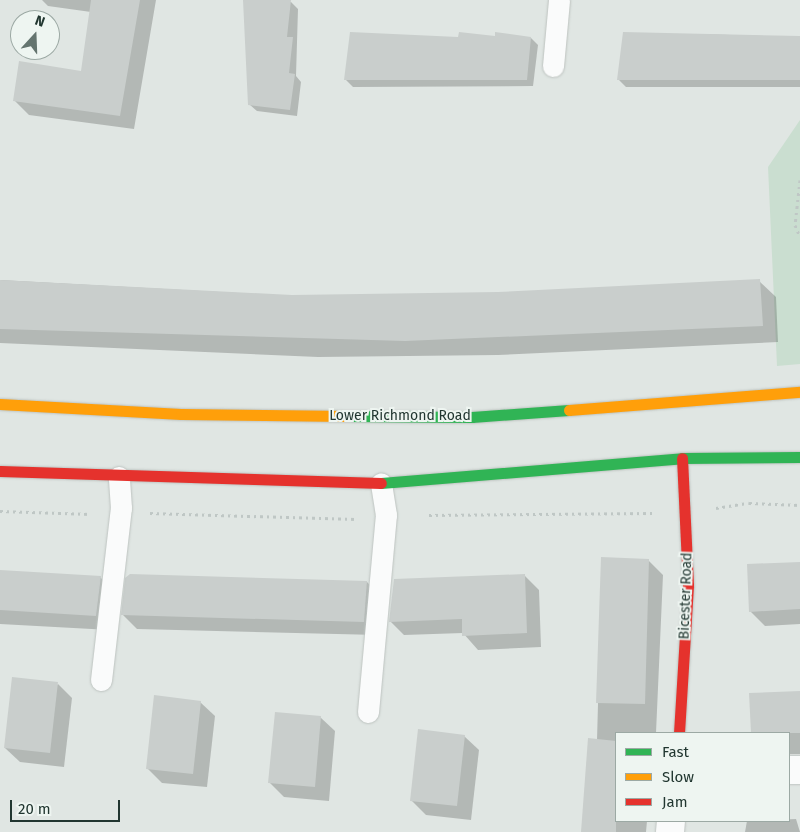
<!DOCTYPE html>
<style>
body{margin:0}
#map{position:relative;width:800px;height:832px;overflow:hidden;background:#e0e6e3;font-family:"Fira Sans",sans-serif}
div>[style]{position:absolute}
.green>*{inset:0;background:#caded0}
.shadow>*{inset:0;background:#0003}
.building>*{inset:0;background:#c9cecc}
.path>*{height:3px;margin-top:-1.5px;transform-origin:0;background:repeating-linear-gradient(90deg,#bfc7c5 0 2.5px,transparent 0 6.5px)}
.roads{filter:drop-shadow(0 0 1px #bdc3c0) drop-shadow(0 0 1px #bdc3c0)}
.lane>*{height:21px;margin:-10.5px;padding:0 10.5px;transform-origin:10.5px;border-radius:10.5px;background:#fafbfb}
.street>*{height:28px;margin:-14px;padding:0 14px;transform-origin:14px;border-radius:14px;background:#fafbfb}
.fast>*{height:11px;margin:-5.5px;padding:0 5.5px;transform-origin:5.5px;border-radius:5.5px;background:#30b455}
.slow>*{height:11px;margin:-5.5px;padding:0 5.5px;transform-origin:5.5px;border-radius:5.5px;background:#ff9f0a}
.jam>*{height:11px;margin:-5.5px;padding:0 5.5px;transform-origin:5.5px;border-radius:5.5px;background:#e5322d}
span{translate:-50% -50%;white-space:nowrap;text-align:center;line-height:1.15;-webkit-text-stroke:4px #eef5f1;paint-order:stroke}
.street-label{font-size:14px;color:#213630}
.legend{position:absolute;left:615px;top:732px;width:175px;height:90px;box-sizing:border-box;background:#eef5f1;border:1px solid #9ca9a4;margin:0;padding:6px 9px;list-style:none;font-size:15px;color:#213630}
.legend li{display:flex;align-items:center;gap:10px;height:25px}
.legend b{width:25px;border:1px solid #9ca9a4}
.north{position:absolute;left:10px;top:10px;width:50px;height:50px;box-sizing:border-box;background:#eef5f1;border:1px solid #9ca9a4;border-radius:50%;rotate:20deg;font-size:14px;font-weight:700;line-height:20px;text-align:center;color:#213630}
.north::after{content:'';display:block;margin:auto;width:18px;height:22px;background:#64746f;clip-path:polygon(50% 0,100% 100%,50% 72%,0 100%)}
.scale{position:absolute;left:10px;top:800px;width:110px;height:22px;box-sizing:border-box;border:2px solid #213630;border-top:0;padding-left:6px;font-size:15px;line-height:18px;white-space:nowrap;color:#213630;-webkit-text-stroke:4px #eef5f1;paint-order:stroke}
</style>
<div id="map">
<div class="green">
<div style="clip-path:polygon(800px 120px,800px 364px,777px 366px,768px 167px)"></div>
</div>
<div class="shadow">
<div style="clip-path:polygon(42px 0,156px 0,134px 129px,29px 115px,15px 101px,82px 72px,91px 12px,48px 6px)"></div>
<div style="clip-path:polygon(244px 0,291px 2px,298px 9px,296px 76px,301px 82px,297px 116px,257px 111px,249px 104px)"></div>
<div style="clip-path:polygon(697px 34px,800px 37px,800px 87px,626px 87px,619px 80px,696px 38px)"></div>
<div style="clip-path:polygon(496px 38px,531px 38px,538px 45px,533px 86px,353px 87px,346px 80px)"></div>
<div style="clip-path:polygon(0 280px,292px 296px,498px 293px,759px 281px,776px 297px,778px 342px,498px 355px,318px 357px,0 343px)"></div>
<div style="clip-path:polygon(602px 558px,648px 560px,663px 575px,656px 733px,616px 733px,616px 821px,647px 821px,646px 832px,582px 832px,597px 740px)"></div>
<div style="clip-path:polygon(800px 563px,800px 624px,765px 626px,750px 611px)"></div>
<div style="clip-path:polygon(0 571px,100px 577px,114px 592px,110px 630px,0 624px)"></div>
<div style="clip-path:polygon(525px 576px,539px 590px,541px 647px,478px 650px,463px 633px,404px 635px,390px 621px)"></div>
<div style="clip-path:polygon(367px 582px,381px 597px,378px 635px,137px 629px,122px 614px)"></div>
<div style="clip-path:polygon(58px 684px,72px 698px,64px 767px,20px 762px,5px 748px)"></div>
<div style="clip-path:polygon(800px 693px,800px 754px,789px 754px,789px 733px,752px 733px,751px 695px)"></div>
<div style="clip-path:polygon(200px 702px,215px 716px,207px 787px,162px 783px,147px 768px)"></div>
<div style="clip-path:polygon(320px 717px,335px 731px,329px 801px,284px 797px,270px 783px)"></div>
<div style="clip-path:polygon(464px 736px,479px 750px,471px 820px,426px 815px,411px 800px)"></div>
<div style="clip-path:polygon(796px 819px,800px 832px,745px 832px,747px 821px)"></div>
</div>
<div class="building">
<div style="clip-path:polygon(91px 0,140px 0,120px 116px,13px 101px,19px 61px,81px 71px)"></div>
<div style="clip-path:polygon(243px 0,291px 0,287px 37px,293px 37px,289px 73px,295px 74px,290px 110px,248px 105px)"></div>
<div style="clip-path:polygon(350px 32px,458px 37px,459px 32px,495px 36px,495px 32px,531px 37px,527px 80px,344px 80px)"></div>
<div style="clip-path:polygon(623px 32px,800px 36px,800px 80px,617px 80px)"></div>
<div style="clip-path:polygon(760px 279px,763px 326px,405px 341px,0 329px,0 280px,292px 295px,498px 292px)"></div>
<div style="clip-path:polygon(601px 557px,649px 559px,645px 704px,596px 703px)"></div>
<div style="clip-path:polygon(800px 562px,800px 609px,749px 612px,747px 564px)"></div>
<div style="clip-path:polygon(0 570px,101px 576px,96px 616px,0 610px)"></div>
<div style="clip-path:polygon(130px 574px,367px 581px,364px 622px,121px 615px,125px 578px)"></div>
<div style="clip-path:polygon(525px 574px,527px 633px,462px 636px,462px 619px,389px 622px,394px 579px)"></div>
<div style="clip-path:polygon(12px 677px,58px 682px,50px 753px,4px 748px)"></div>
<div style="clip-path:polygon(800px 691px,800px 733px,751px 733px,749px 693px)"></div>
<div style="clip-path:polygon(154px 695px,201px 701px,193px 774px,146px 769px)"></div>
<div style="clip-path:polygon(275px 712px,321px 716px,315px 787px,268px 783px)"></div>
<div style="clip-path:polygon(418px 729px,465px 735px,457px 806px,410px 801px)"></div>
<div style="clip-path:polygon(588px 738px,616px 741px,616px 832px,581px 832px)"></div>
</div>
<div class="path">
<div style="left:800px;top:180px;width:45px;rotate:96.3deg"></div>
<div style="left:795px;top:225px;width:13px;rotate:67deg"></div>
<div style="left:716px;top:508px;width:33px;rotate:-9deg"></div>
<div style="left:749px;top:503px;width:51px;rotate:2.2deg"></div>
<div style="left:0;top:511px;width:91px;rotate:1.9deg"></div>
<div style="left:150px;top:513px;width:206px;rotate:1.7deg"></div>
<div style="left:429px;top:515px;width:224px;rotate:-0.5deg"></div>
</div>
<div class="roads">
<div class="lane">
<div style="left:553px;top:66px;width:66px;rotate:-84.8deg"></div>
<div style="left:101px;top:680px;width:173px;rotate:-83.4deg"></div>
<div style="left:121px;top:508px;width:31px;rotate:-94deg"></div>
<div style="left:368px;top:712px;width:198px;rotate:-84.8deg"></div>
<div style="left:386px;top:515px;width:32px;rotate:-99deg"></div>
</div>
<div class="street">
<div style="left:789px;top:770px;width:11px"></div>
<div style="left:670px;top:832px;width:11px;rotate:-85deg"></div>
</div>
<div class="fast">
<div style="left:347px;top:416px;width:125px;rotate:0.5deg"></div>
<div style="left:472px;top:417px;width:97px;rotate:-4.1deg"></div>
<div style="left:381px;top:483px;width:302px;rotate:-4.7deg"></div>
<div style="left:682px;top:458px;width:118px;rotate:-0.5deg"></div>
</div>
<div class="slow">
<div style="left:0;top:404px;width:181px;rotate:3.2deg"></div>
<div style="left:181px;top:414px;width:166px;rotate:0.7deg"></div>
<div style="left:569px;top:410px;width:232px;rotate:-4.5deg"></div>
</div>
<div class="jam">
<div style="left:0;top:471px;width:381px;rotate:1.8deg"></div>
<div style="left:679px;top:733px;width:148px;rotate:-86.5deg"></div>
<div style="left:688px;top:585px;width:127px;rotate:-92.7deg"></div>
</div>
</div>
<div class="street-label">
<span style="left:400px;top:416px">Lower Richmond Road</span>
<span style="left:686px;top:596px;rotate:-88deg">Bicester Road</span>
</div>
<ul class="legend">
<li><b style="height:6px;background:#30b455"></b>Fast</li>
<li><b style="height:6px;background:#ff9f0a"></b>Slow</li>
<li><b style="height:6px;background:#e5322d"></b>Jam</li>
</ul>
<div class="north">N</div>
<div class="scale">20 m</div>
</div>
